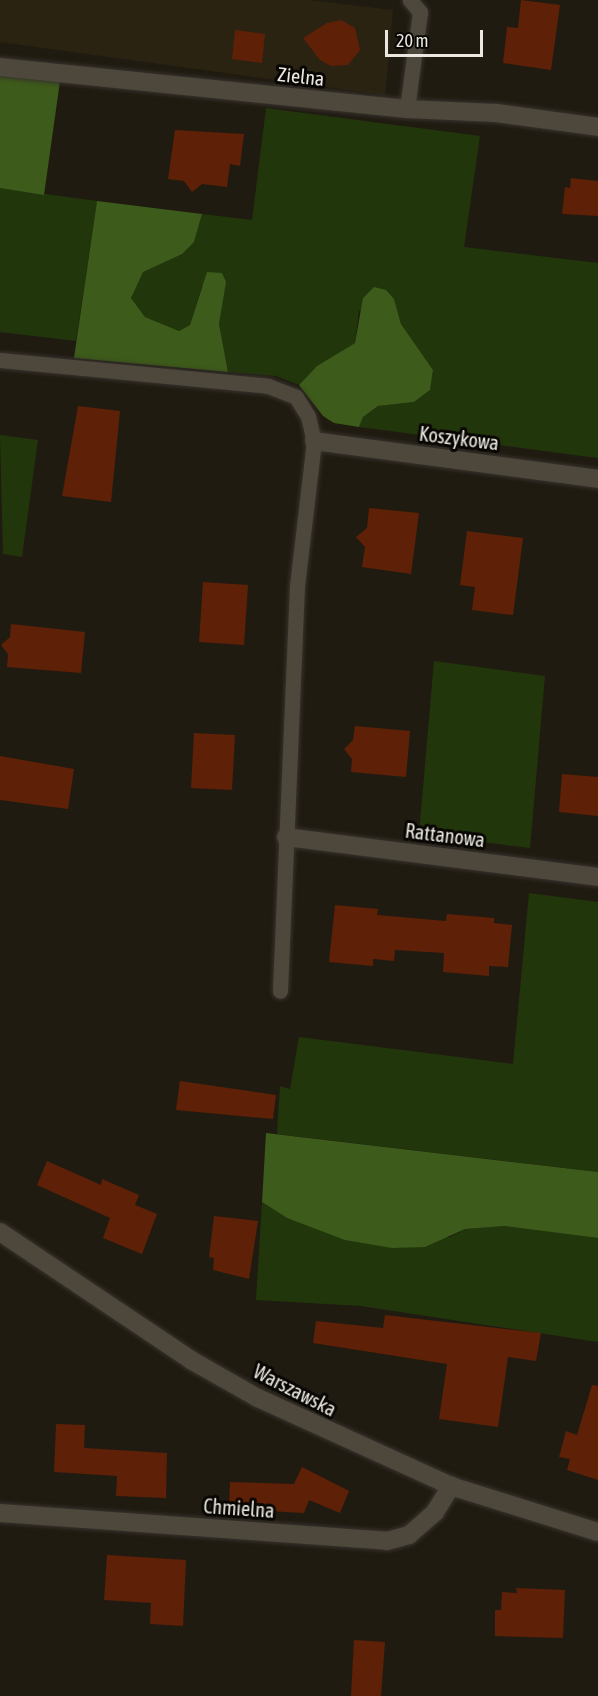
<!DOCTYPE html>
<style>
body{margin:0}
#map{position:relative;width:598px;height:1696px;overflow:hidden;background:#201b11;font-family:"Asap Condensed",sans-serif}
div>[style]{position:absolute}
.built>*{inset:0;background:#2b2312}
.green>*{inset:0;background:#22360c}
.forest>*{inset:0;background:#3d5b1a}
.building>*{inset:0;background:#5e2006}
.roads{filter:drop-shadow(0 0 2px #37332e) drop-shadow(0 0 2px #37332e)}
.lane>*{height:15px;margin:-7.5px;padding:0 7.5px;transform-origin:7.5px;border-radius:7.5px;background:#4e483c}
.street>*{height:18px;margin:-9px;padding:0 9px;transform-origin:9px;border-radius:9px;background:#4e483c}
.secondary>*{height:18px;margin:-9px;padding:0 9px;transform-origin:9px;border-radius:9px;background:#4e483c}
span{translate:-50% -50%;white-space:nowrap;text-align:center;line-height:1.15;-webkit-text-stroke:6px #080603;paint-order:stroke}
.street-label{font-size:20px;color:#ebe8e1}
.scale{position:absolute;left:385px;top:30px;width:98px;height:27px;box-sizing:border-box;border:3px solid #ebe8e1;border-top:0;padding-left:8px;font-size:18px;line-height:21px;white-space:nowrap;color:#ebe8e1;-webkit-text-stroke:4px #080603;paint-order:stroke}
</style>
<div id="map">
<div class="built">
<div style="clip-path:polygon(0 0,309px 0,393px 10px,385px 95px,0 42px)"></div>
</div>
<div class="green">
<div style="clip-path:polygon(266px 108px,480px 136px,464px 247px,598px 263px,598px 458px,359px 427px,363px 417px,378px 406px,414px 402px,430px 390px,433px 370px,401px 324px,394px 299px,359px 311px,355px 343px,317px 366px,299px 385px,276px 376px,228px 372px,219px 324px,222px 303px,202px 286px,190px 325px,179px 331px,145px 317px,131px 298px,134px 284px,143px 272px,194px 242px,202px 214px,252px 220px)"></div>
<div style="clip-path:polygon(0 188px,97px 201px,76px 341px,0 332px)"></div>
<div style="clip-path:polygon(0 435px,38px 440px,22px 557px,3px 554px)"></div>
<div style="clip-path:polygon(434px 661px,545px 676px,530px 848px,419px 834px)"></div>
<div style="clip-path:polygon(529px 893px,598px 902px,598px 1172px,277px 1134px,280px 1086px,290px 1089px,299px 1037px,513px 1064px)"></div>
<div style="clip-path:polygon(262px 1202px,287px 1218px,450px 1237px,465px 1229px,505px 1226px,598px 1238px,598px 1342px,361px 1306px,256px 1300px)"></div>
</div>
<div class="forest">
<div style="clip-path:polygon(0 73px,60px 81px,44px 195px,0 188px)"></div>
<div style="clip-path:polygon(97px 201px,202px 214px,194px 242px,182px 254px,143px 272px,131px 298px,145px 317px,179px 331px,190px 325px,207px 272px,222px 273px,226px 282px,219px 324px,228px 372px,74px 358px)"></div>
<div style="clip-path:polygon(374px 287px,386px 290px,394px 299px,401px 324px,433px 370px,430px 390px,414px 402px,378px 406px,363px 417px,359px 427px,334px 423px,323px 416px,299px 385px,317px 366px,355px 343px,363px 298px)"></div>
<div style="clip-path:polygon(266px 1133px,598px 1172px,598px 1238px,505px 1226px,465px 1229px,425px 1247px,392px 1248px,345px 1240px,287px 1218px,262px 1202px)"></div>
</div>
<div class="building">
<div style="clip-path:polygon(521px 0,560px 5px,551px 70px,503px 63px,507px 27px,518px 28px)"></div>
<div style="clip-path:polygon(341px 20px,355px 28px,360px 50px,348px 65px,331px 66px,320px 60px,303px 38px,327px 23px)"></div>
<div style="clip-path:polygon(235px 30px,265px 34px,262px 63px,232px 59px)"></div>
<div style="clip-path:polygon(175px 130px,244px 134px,240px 166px,230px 164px,227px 187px,202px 184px,192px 192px,184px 181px,168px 179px)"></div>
<div style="clip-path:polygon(571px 178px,598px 181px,598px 216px,562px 214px,565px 187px,570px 188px)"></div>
<div style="clip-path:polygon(78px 406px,120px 411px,111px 502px,62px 496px)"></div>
<div style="clip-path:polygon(369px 508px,419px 513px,411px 574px,362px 567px,365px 547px,356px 537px,367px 528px)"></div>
<div style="clip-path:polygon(467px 531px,523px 538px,513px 615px,472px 610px,475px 587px,460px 585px)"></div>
<div style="clip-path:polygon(203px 582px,248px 585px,244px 645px,199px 642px)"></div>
<div style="clip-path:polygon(11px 624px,85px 632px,81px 673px,7px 667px,8px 654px,1px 645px,10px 637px)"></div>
<div style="clip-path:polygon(355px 726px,410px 731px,406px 777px,351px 772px,352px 759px,344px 749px,353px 740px)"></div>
<div style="clip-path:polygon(194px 733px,235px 735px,232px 790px,191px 788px)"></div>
<div style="clip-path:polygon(0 756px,74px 769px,68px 809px,0 800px)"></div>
<div style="clip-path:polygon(562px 774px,598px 777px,598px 816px,559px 812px)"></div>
<div style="clip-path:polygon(335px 905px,378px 909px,377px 915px,446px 921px,447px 914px,494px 918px,494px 923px,512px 925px,508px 967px,489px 966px,489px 976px,443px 972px,444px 953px,395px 950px,394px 961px,373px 959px,373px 966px,329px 962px)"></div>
<div style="clip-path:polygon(180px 1081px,276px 1095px,273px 1119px,176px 1110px)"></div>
<div style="clip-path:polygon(47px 1161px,101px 1185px,102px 1179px,139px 1195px,135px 1205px,157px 1214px,142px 1254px,103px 1238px,110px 1218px,37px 1185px)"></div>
<div style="clip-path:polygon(214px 1216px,258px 1221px,249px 1279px,213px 1270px,214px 1258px,209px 1257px)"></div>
<div style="clip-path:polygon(385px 1315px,541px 1333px,536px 1361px,508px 1357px,498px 1427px,439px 1419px,447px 1364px,313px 1343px,316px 1321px,383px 1328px)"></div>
<div style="clip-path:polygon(592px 1385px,598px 1386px,598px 1480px,567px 1470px,570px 1459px,559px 1457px,566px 1431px,577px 1435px)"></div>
<div style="clip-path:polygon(56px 1424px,85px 1425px,84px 1448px,167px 1453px,166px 1498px,116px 1496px,117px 1476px,54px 1472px)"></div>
<div style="clip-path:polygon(302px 1467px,349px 1491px,340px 1513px,309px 1500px,304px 1513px,229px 1509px,230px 1482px,294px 1484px)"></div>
<div style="clip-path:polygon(107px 1555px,186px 1560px,183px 1626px,150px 1624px,151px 1603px,104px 1600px)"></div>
<div style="clip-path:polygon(516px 1588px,565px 1590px,563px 1638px,495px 1636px,495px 1610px,501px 1610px,502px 1592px,517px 1593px)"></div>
<div style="clip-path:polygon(354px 1640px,385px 1642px,381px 1696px,351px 1696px)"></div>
</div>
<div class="roads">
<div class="lane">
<div style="left:407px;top:109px;width:98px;rotate:-82.4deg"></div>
<div style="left:420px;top:12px;width:16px;rotate:-130deg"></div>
<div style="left:0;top:360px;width:269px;rotate:5.5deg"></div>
<div style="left:268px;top:386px;width:30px;rotate:21deg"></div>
<div style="left:296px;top:397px;width:22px;rotate:58deg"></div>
<div style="left:308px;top:416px;width:26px;rotate:77deg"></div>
<div style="left:314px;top:441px;width:145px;rotate:96.7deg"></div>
<div style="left:297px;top:585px;width:406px;rotate:92.4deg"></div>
</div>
<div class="street">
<div style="left:0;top:67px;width:409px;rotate:5.9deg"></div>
<div style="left:407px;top:109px;width:89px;rotate:2.6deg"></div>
<div style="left:496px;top:113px;width:103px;rotate:7.8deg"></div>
<div style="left:314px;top:441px;width:287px;rotate:7.6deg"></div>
<div style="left:286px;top:837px;width:315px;rotate:7.3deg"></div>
<div style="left:0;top:1513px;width:388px;rotate:4.1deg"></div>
<div style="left:387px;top:1541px;width:23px;rotate:-15deg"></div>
<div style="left:409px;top:1535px;width:35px;rotate:-41deg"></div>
<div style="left:435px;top:1512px;width:31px;rotate:-58deg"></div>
</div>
<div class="secondary">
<div style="left:0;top:1232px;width:230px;rotate:33.8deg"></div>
<div style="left:191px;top:1360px;width:77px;rotate:29.6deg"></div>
<div style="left:258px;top:1398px;width:212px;rotate:24.5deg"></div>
<div style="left:451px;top:1486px;width:154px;rotate:17.4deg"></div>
</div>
</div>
<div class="street-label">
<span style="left:301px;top:76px;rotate:6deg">Zielna</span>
<span style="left:459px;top:438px;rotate:7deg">Koszykowa</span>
<span style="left:445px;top:835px;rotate:7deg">Rattanowa</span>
<span style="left:295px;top:1390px;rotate:27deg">Warszawska</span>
<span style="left:239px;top:1508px;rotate:4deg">Chmielna</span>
</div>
<div class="scale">20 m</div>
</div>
